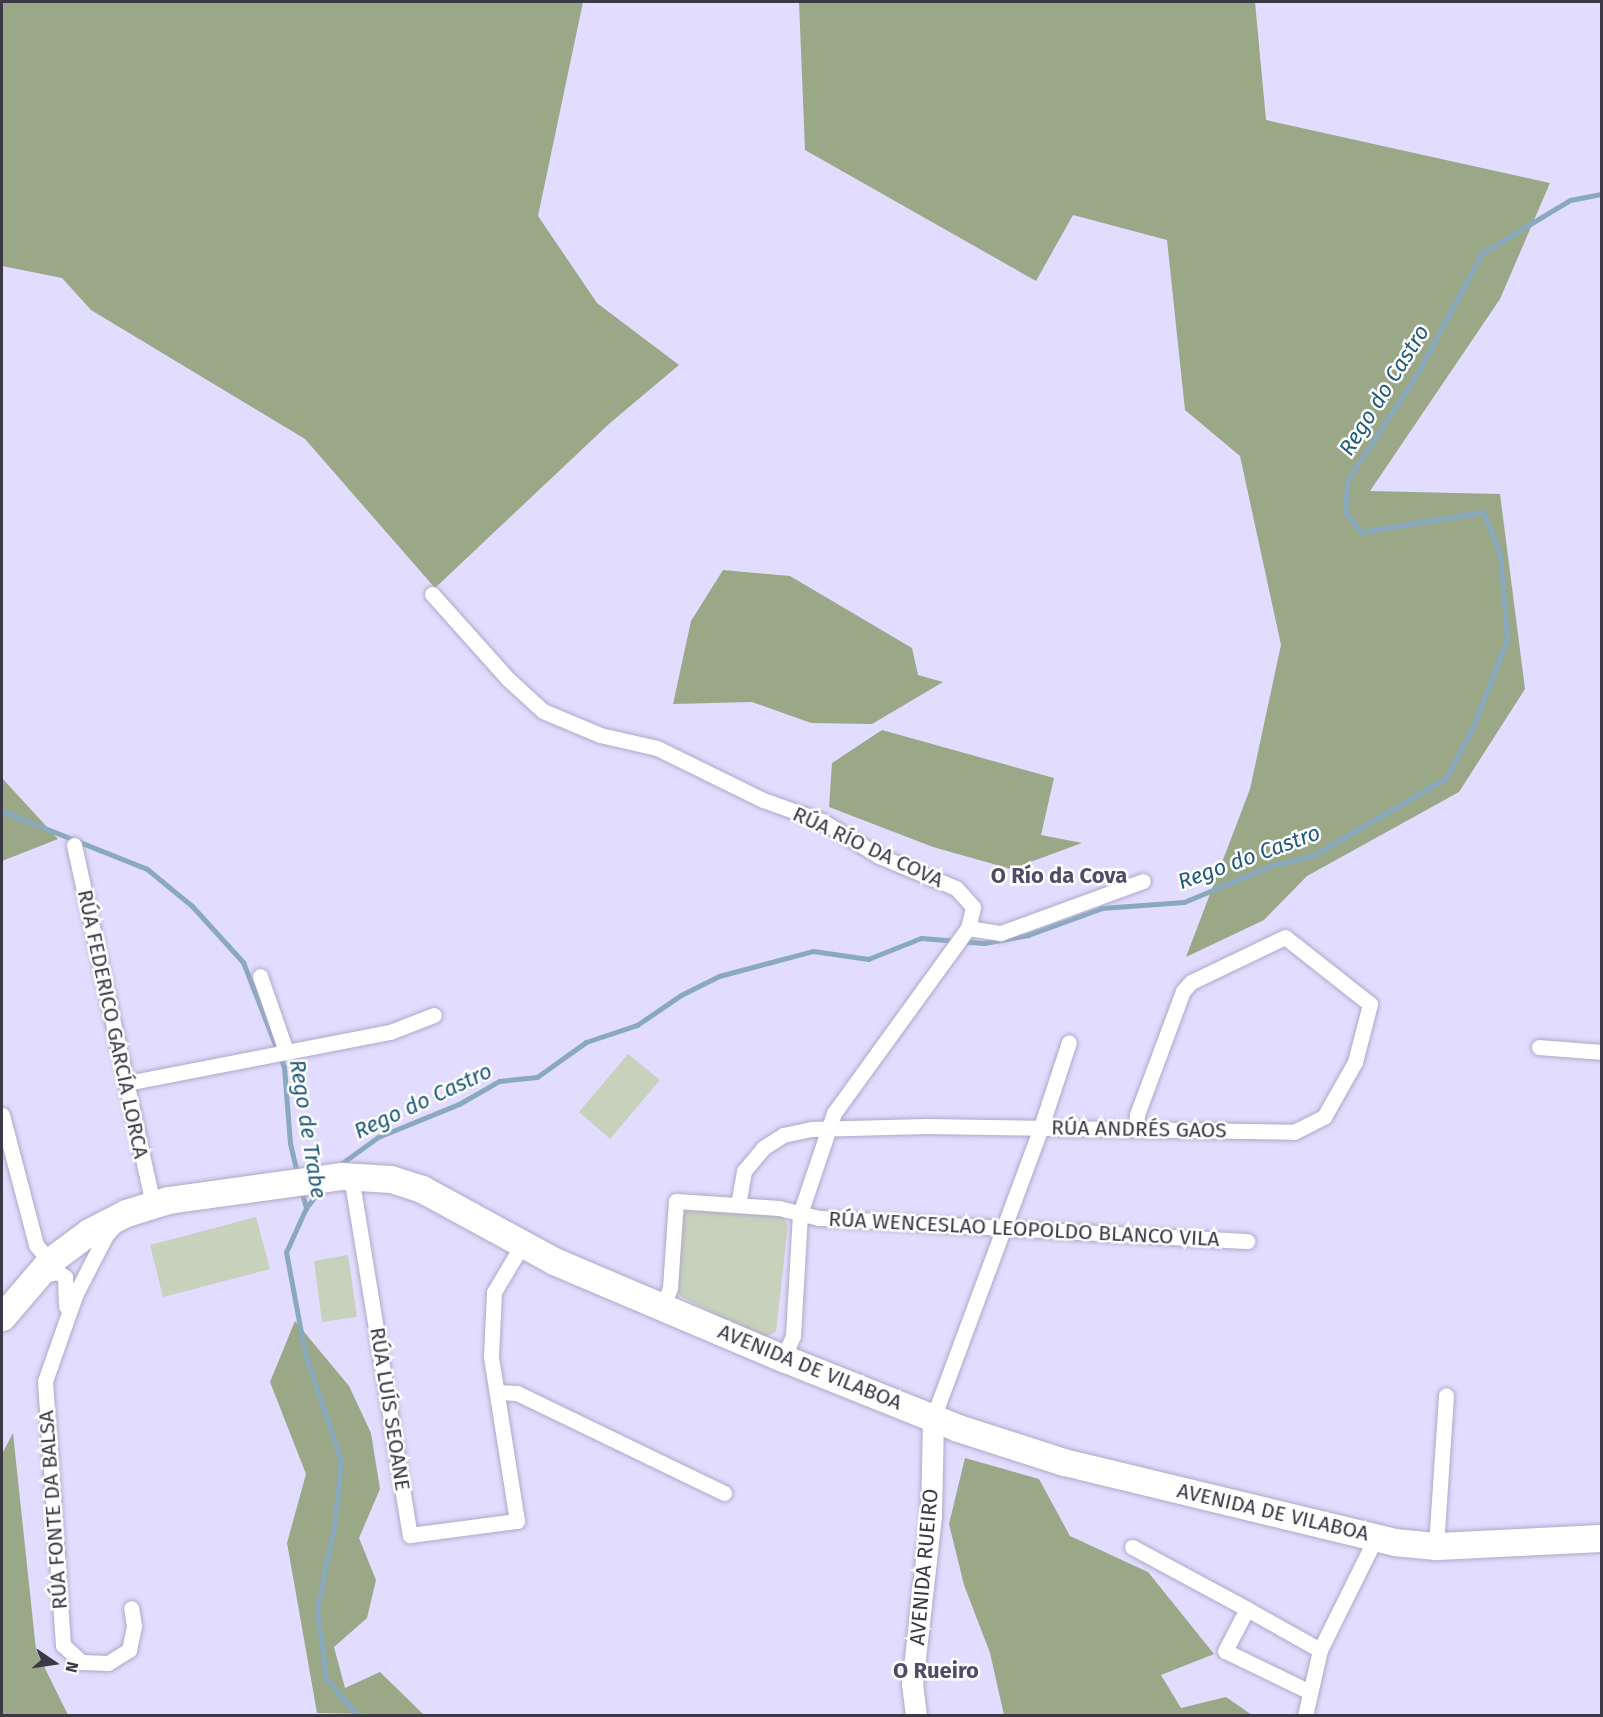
<!DOCTYPE html>
<meta charset="utf-8">
<style>
body{margin:0}
#map{position:relative;width:1603px;height:1717px;overflow:hidden;background:#e2dcfe;font-family:"Fira Sans",sans-serif}
div>[style]{position:absolute}
.green>*{inset:0;background:#c8d1bc}
.forest>*{inset:0;background:#9aa888}
.stream>*{height:5px;margin:-2.5px;padding:0 2.5px;transform-origin:2.5px;border-radius:2.5px;background:#88a9be}
.roads{filter:drop-shadow(0 0 2px #aea8c9) drop-shadow(0 0 2px #aea8c9)}
.street>*{height:15px;margin:-7.5px;padding:0 7.5px;transform-origin:7.5px;border-radius:7.5px;background:#fff}
.secondary>*{height:21px;margin:-10.5px;padding:0 10.5px;transform-origin:10.5px;border-radius:10.5px;background:#fff}
.highway>*{height:27px;margin:-13.5px;padding:0 13.5px;transform-origin:13.5px;border-radius:13.5px;background:#fff}
span{translate:-50% -50%;white-space:nowrap;text-align:center;line-height:1.15;-webkit-text-stroke:5px #fff;paint-order:stroke}
.street-label{font-size:21px;color:#3b3946}
.water-label{font-size:22px;color:#205b79;font-style:italic}
.neighbourhood-label{font-size:22px;color:#504b67;font-weight:700}
.frame{position:absolute;inset:0;border:3px solid #3b3946;pointer-events:none}
.north{position:absolute;left:24px;top:1633px;width:60px;height:60px;-webkit-text-stroke:4px #fff;paint-order:stroke;rotate:103deg;font-size:16px;font-weight:700;line-height:24px;text-align:center;color:#3b3946}
.north::after{content:'';display:block;margin:auto;width:21px;height:27px;background:#3b3946;clip-path:polygon(50% 0,100% 100%,50% 72%,0 100%)}
</style>
<div id="map">
<div class="green">
<div style="clip-path:polygon(628px 1054px,660px 1080px,610px 1139px,579px 1112px)"></div>
<div style="clip-path:polygon(689px 1207px,775px 1213px,783px 1218px,788px 1225px,776px 1332px,762px 1338px,680px 1296px,677px 1289px,681px 1219px)"></div>
<div style="clip-path:polygon(256px 1217px,270px 1269px,163px 1297px,150px 1245px)"></div>
<div style="clip-path:polygon(348px 1255px,357px 1317px,322px 1322px,314px 1261px)"></div>
</div>
<div class="forest">
<div style="clip-path:polygon(2px 2px,583px 2px,538px 216px,597px 303px,679px 365px,610px 423px,435px 588px,305px 439px,91px 310px,62px 278px,2px 266px)"></div>
<div style="clip-path:polygon(799px 2px,1255px 2px,1266px 120px,1550px 183px,1500px 299px,1370px 491px,1500px 494px,1525px 689px,1459px 792px,1307px 876px,1264px 920px,1186px 957px,1250px 789px,1281px 645px,1240px 456px,1185px 410px,1167px 240px,1073px 215px,1036px 281px,805px 150px)"></div>
<div style="clip-path:polygon(723px 570px,790px 576px,912px 648px,918px 675px,943px 682px,872px 724px,811px 723px,752px 702px,673px 704px,691px 621px)"></div>
<div style="clip-path:polygon(882px 730px,1054px 778px,1041px 835px,1082px 843px,1011px 869px,933px 847px,829px 807px,832px 763px)"></div>
<div style="clip-path:polygon(2px 778px,58px 839px,2px 861px)"></div>
<div style="clip-path:polygon(295px 1321px,349px 1386px,371px 1433px,380px 1489px,359px 1538px,376px 1580px,367px 1618px,334px 1647px,345px 1688px,380px 1672px,424px 1715px,317px 1713px,287px 1543px,306px 1474px,270px 1382px)"></div>
<div style="clip-path:polygon(13px 1433px,36px 1650px,68px 1715px,2px 1715px,2px 1454px)"></div>
<div style="clip-path:polygon(965px 1458px,1039px 1479px,1070px 1536px,1148px 1572px,1214px 1654px,1161px 1675px,1181px 1708px,1226px 1697px,1252px 1715px,1004px 1715px,990px 1653px,964px 1585px,949px 1524px)"></div>
</div>
<div class="stream">
<div style="left:2px;top:811px;width:156px;rotate:21.8deg"></div>
<div style="left:147px;top:869px;width:58px;rotate:39.4deg"></div>
<div style="left:192px;top:906px;width:76px;rotate:47.7deg"></div>
<div style="left:243px;top:962px;width:113px;rotate:68.7deg"></div>
<div style="left:284px;top:1067px;width:76px;rotate:85.5deg"></div>
<div style="left:290px;top:1143px;width:32px;rotate:77deg"></div>
<div style="left:338px;top:1166px;width:49px;rotate:-35.9deg"></div>
<div style="left:378px;top:1137px;width:87px;rotate:-22.2deg"></div>
<div style="left:459px;top:1104px;width:46px;rotate:-29.9deg"></div>
<div style="left:499px;top:1081px;width:38px;rotate:-6deg"></div>
<div style="left:537px;top:1077px;width:60px;rotate:-35.5deg"></div>
<div style="left:586px;top:1042px;width:54px;rotate:-18.4deg"></div>
<div style="left:637px;top:1025px;width:53px;rotate:-34.3deg"></div>
<div style="left:681px;top:995px;width:42px;rotate:-26.6deg"></div>
<div style="left:719px;top:976px;width:97px;rotate:-14.9deg"></div>
<div style="left:813px;top:951px;width:56px;rotate:8.3deg"></div>
<div style="left:868px;top:959px;width:57px;rotate:-21.6deg"></div>
<div style="left:921px;top:938px;width:63px;rotate:4.5deg"></div>
<div style="left:984px;top:943px;width:45px;rotate:-10.3deg"></div>
<div style="left:1028px;top:935px;width:79px;rotate:-20deg"></div>
<div style="left:1102px;top:908px;width:82px;rotate:-4.2deg"></div>
<div style="left:1184px;top:902px;width:93px;rotate:-22.7deg"></div>
<div style="left:1270px;top:866px;width:43px;rotate:-13.4deg"></div>
<div style="left:1312px;top:856px;width:155px;rotate:-30.2deg"></div>
<div style="left:1446px;top:778px;width:58px;rotate:-62.1deg"></div>
<div style="left:1473px;top:727px;width:94px;rotate:-68.9deg"></div>
<div style="left:1507px;top:639px;width:85px;rotate:-94.7deg"></div>
<div style="left:1500px;top:554px;width:45px;rotate:-112deg"></div>
<div style="left:1483px;top:512px;width:124px;rotate:170.7deg"></div>
<div style="left:1361px;top:532px;width:26px;rotate:-129deg"></div>
<div style="left:1345px;top:512px;width:31px;rotate:-86deg"></div>
<div style="left:1347px;top:481px;width:128px;rotate:-56.8deg"></div>
<div style="left:1417px;top:374px;width:137px;rotate:-61.8deg"></div>
<div style="left:1482px;top:253px;width:103px;rotate:-31.1deg"></div>
<div style="left:1570px;top:200px;width:33px;rotate:-11deg"></div>
<div style="left:301px;top:1189px;width:20px;rotate:75deg"></div>
<div style="left:306px;top:1208px;width:48px;rotate:114.4deg"></div>
<div style="left:286px;top:1252px;width:104px;rotate:79.4deg"></div>
<div style="left:305px;top:1354px;width:112px;rotate:71.2deg"></div>
<div style="left:341px;top:1460px;width:65px;rotate:96.1deg"></div>
<div style="left:334px;top:1525px;width:86px;rotate:101.4deg"></div>
<div style="left:317px;top:1609px;width:70px;rotate:82.6deg"></div>
<div style="left:326px;top:1678px;width:50px;rotate:49.9deg"></div>
<div style="left:306px;top:1208px;width:25px;rotate:-53deg"></div>
</div>
<div class="roads">
<div class="street">
<div style="left:432px;top:594px;width:114px;rotate:48.2deg"></div>
<div style="left:508px;top:679px;width:47px;rotate:42.4deg"></div>
<div style="left:543px;top:711px;width:62px;rotate:22.8deg"></div>
<div style="left:600px;top:735px;width:58px;rotate:12.8deg"></div>
<div style="left:657px;top:748px;width:118px;rotate:26.1deg"></div>
<div style="left:763px;top:800px;width:63px;rotate:19.6deg"></div>
<div style="left:822px;top:821px;width:67px;rotate:31.6deg"></div>
<div style="left:879px;top:856px;width:83px;rotate:22.6deg"></div>
<div style="left:956px;top:888px;width:25px;rotate:48deg"></div>
<div style="left:973px;top:907px;width:22px;rotate:103deg"></div>
<div style="left:968px;top:928px;width:228px;rotate:125.9deg"></div>
<div style="left:834px;top:1113px;width:107px;rotate:108.6deg"></div>
<div style="left:800px;top:1214px;width:122px;rotate:93.3deg"></div>
<div style="left:793px;top:1336px;width:24px;rotate:114deg"></div>
<div style="left:74px;top:845px;width:368px;rotate:77.6deg"></div>
<div style="left:968px;top:928px;width:33px;rotate:9deg"></div>
<div style="left:1001px;top:933px;width:151px;rotate:-20.1deg"></div>
<div style="left:260px;top:976px;width:79px;rotate:70.9deg"></div>
<div style="left:1539px;top:1047px;width:63px;rotate:4.5deg"></div>
<div style="left:127px;top:1083px;width:268px;rotate:-11deg"></div>
<div style="left:390px;top:1032px;width:47px;rotate:-21.1deg"></div>
<div style="left:2px;top:1115px;width:134px;rotate:75.3deg"></div>
<div style="left:36px;top:1245px;width:21px;rotate:49deg"></div>
<div style="left:351px;top:1176px;width:364px;rotate:80.7deg"></div>
<div style="left:410px;top:1535px;width:108px;rotate:-7.5deg"></div>
<div style="left:517px;top:1521px;width:167px;rotate:-99deg"></div>
<div style="left:491px;top:1356px;width:64px;rotate:-87.3deg"></div>
<div style="left:494px;top:1292px;width:55px;rotate:-59.2deg"></div>
<div style="left:738px;top:1205px;width:35px;rotate:-80deg"></div>
<div style="left:744px;top:1171px;width:30px;rotate:-50deg"></div>
<div style="left:763px;top:1148px;width:24px;rotate:-33deg"></div>
<div style="left:783px;top:1135px;width:29px;rotate:-12deg"></div>
<div style="left:811px;top:1129px;width:115px;rotate:-1.5deg"></div>
<div style="left:926px;top:1126px;width:368px;rotate:0.9deg"></div>
<div style="left:1294px;top:1132px;width:34px;rotate:-27deg"></div>
<div style="left:1324px;top:1117px;width:63px;rotate:-60.6deg"></div>
<div style="left:1355px;top:1062px;width:60px;rotate:-75.5deg"></div>
<div style="left:1370px;top:1004px;width:108px;rotate:-141.8deg"></div>
<div style="left:1285px;top:937px;width:104px;rotate:154.4deg"></div>
<div style="left:1191px;top:982px;width:12px;rotate:132deg"></div>
<div style="left:1183px;top:991px;width:132px;rotate:110.4deg"></div>
<div style="left:1137px;top:1115px;width:14px;rotate:94deg"></div>
<div style="left:116px;top:1224px;width:15px;rotate:132deg"></div>
<div style="left:106px;top:1235px;width:65px;rotate:117.3deg"></div>
<div style="left:76px;top:1293px;width:93px;rotate:109.4deg"></div>
<div style="left:45px;top:1381px;width:265px;rotate:86.1deg"></div>
<div style="left:63px;top:1645px;width:25px;rotate:43deg"></div>
<div style="left:81px;top:1662px;width:27px;rotate:2deg"></div>
<div style="left:108px;top:1663px;width:25px;rotate:-32deg"></div>
<div style="left:129px;top:1650px;width:25px;rotate:-78deg"></div>
<div style="left:134px;top:1626px;width:18px;rotate:-99deg"></div>
<div style="left:41px;top:1275px;width:17px;rotate:-10deg"></div>
<div style="left:58px;top:1272px;width:9px;rotate:36deg"></div>
<div style="left:65px;top:1277px;width:29px;rotate:88deg"></div>
<div style="left:663px;top:1306px;width:19px;rotate:-69deg"></div>
<div style="left:670px;top:1288px;width:87px;rotate:-86.1deg"></div>
<div style="left:676px;top:1201px;width:103px;rotate:3.9deg"></div>
<div style="left:779px;top:1208px;width:41px;rotate:14deg"></div>
<div style="left:819px;top:1218px;width:429px;rotate:3.1deg"></div>
<div style="left:497px;top:1392px;width:20px;rotate:3deg"></div>
<div style="left:517px;top:1393px;width:230px;rotate:25.8deg"></div>
<div style="left:933px;top:1418px;width:310px;rotate:-69.6deg"></div>
<div style="left:1041px;top:1127px;width:89px;rotate:-71.8deg"></div>
<div style="left:1436px;top:1546px;width:151px;rotate:-86.2deg"></div>
<div style="left:1132px;top:1547px;width:131px;rotate:28.3deg"></div>
<div style="left:1310px;top:1692px;width:94px;rotate:-154.2deg"></div>
<div style="left:1225px;top:1651px;width:47px;rotate:-62.4deg"></div>
<div style="left:1247px;top:1609px;width:84px;rotate:29.3deg"></div>
<div style="left:1305px;top:1716px;width:68px;rotate:-77.2deg"></div>
<div style="left:1320px;top:1650px;width:126px;rotate:-63.6deg"></div>
</div>
<div class="secondary">
<div style="left:916px;top:1716px;width:31px;rotate:-97deg"></div>
<div style="left:912px;top:1685px;width:170px;rotate:-83.6deg"></div>
<div style="left:931px;top:1516px;width:98px;rotate:-88.8deg"></div>
</div>
<div class="highway">
<div style="left:2px;top:1317px;width:74px;rotate:-49.4deg"></div>
<div style="left:50px;top:1261px;width:49px;rotate:-36.6deg"></div>
<div style="left:89px;top:1232px;width:42px;rotate:-27.2deg"></div>
<div style="left:126px;top:1213px;width:44px;rotate:-17.2deg"></div>
<div style="left:168px;top:1200px;width:176px;rotate:-7.9deg"></div>
<div style="left:342px;top:1176px;width:49px;rotate:3.5deg"></div>
<div style="left:391px;top:1179px;width:33px;rotate:18deg"></div>
<div style="left:422px;top:1189px;width:150px;rotate:28.6deg"></div>
<div style="left:554px;top:1261px;width:249px;rotate:23deg"></div>
<div style="left:783px;top:1358px;width:188px;rotate:21.8deg"></div>
<div style="left:958px;top:1428px;width:111px;rotate:17.8deg"></div>
<div style="left:1064px;top:1462px;width:340px;rotate:13.6deg"></div>
<div style="left:1394px;top:1542px;width:42px;rotate:5.4deg"></div>
<div style="left:1436px;top:1546px;width:166px;rotate:-2.8deg"></div>
</div>
</div>
<div class="street-label">
<span style="left:868px;top:847px;rotate:25deg">RÚA RÍO DA COVA</span>
<span style="left:113px;top:1024px;rotate:78deg">RÚA FEDERICO GARCÍA LORCA</span>
<span style="left:1139px;top:1129px;rotate:1deg">RÚA ANDRÉS GAOS</span>
<span style="left:1024px;top:1229px;rotate:3deg">RÚA WENCESLAO LEOPOLDO BLANCO VILA</span>
<span style="left:810px;top:1367px;rotate:22deg">AVENIDA DE VILABOA</span>
<span style="left:390px;top:1409px;rotate:81deg">RÚA LUÍS SEOANE</span>
<span style="left:53px;top:1510px;rotate:-94deg">RÚA FONTE DA BALSA</span>
<span style="left:1273px;top:1512px;rotate:13deg">AVENIDA DE VILABOA</span>
<span style="left:924px;top:1567px;rotate:-85deg">AVENIDA RUEIRO</span>
</div>
<div class="water-label">
<span style="left:1384px;top:390px;rotate:-58deg">Rego do Castro</span>
<span style="left:1249px;top:857px;rotate:-20deg">Rego do Castro</span>
<span style="left:423px;top:1101px;rotate:-25deg">Rego do Castro</span>
<span style="left:308px;top:1129px;rotate:81deg">Rego de Trabe</span>
</div>
<div class="neighbourhood-label">
<span style="left:1059px;top:876px">O Río da Cova</span>
<span style="left:936px;top:1671px">O Rueiro</span>
</div>
<div class="frame"></div>
<div class="north">N</div>
</div>
